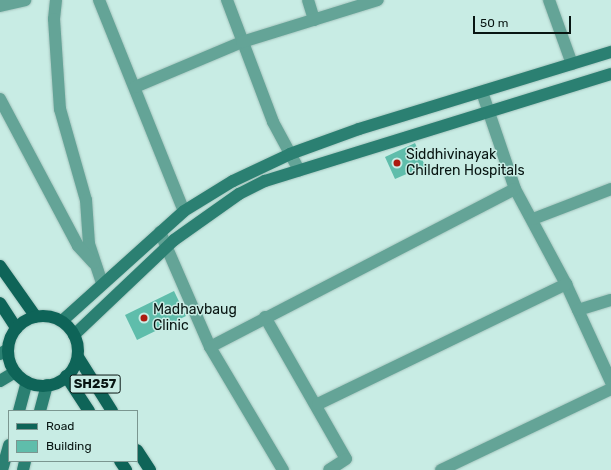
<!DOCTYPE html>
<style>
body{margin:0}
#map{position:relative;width:611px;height:470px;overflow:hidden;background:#c8ece4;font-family:Rubik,sans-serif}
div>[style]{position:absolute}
.building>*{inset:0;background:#5fbdab}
.roads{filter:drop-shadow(0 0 1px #a5c5be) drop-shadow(0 0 1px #a5c5be)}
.street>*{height:12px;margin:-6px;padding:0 6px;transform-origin:6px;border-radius:6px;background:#64a497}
.secondary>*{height:12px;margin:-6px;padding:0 6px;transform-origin:6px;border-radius:6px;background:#2b8072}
.primary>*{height:12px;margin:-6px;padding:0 6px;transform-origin:6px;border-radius:6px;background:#0e6458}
.primary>.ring{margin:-6px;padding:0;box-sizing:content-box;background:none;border:12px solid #0e6458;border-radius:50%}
.dots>*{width:11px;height:11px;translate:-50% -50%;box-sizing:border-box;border:2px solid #c8ece4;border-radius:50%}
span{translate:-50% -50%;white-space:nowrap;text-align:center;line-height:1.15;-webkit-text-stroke:3px #c8ece4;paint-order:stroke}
.shield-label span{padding:1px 3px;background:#c8ece4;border:1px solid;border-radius:3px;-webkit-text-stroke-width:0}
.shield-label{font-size:13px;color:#081512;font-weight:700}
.poi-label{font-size:14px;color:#081512}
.left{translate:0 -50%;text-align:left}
.legend{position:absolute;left:8px;top:410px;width:130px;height:52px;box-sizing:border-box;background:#c8ece4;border:1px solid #7b9690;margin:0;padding:5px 7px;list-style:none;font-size:12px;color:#081512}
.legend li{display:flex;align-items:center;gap:8px;height:20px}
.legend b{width:20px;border:1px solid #7b9690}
.scale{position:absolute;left:473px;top:16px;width:98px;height:18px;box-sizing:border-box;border:2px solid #081512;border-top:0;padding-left:5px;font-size:12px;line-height:14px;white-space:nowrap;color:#081512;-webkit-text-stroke:3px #c8ece4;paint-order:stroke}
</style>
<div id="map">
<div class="building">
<div style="clip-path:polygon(415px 143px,425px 166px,395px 179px,385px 157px)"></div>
<div style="clip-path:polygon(174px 291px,186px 316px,137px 340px,125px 315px)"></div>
</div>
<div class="roads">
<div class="street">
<div style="left:56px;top:0;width:19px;rotate:96deg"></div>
<div style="left:54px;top:19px;width:90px;rotate:86.2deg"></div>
<div style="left:60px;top:109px;width:95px;rotate:74.1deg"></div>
<div style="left:86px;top:200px;width:44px;rotate:86.1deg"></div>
<div style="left:89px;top:244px;width:41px;rotate:71.6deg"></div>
<div style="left:99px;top:0;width:227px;rotate:68.1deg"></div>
<div style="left:227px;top:0;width:130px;rotate:69.3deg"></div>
<div style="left:273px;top:122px;width:55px;rotate:61.6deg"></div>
<div style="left:308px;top:0;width:21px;rotate:73deg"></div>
<div style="left:549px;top:0;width:68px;rotate:70.2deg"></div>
<div style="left:0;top:6px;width:26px;rotate:-13deg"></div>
<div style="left:135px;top:87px;width:116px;rotate:-22.8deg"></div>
<div style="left:242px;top:42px;width:142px;rotate:-17.2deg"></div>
<div style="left:482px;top:92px;width:102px;rotate:71.2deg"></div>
<div style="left:515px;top:189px;width:108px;rotate:61.8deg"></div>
<div style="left:566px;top:284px;width:108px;rotate:65.3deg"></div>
<div style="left:0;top:99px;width:166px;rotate:62deg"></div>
<div style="left:78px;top:246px;width:23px;rotate:47deg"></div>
<div style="left:533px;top:219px;width:84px;rotate:-21deg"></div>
<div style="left:160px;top:232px;width:125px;rotate:66.5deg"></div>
<div style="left:210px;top:347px;width:143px;rotate:59.3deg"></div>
<div style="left:578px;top:310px;width:34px;rotate:-17deg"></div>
<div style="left:265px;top:317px;width:163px;rotate:60.3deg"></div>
<div style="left:346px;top:459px;width:20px;rotate:147deg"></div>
<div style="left:210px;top:347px;width:343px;rotate:-27.4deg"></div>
<div style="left:318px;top:404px;width:276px;rotate:-25.8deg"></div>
<div style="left:441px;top:470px;width:188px;rotate:-25.5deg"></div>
</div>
<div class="secondary">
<div style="left:62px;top:321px;width:164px;rotate:-42deg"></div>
<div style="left:184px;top:211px;width:57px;rotate:-31.5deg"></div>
<div style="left:233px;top:181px;width:63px;rotate:-25.3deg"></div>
<div style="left:290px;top:154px;width:73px;rotate:-19.9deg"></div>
<div style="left:359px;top:129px;width:264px;rotate:-17deg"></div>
<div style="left:74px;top:335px;width:138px;rotate:-43.5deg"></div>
<div style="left:174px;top:240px;width:80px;rotate:-35.3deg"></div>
<div style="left:239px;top:194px;width:29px;rotate:-27deg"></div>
<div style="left:265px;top:181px;width:362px;rotate:-17.2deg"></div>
<div style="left:0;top:354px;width:9px;rotate:-32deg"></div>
<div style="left:0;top:381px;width:17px;rotate:-31deg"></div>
<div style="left:19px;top:411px;width:30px;rotate:-75deg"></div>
<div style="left:40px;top:411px;width:27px;rotate:-75deg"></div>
<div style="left:2px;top:470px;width:26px;rotate:-74deg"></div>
<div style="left:23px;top:470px;width:9px;rotate:-77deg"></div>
</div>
<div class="primary">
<div style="left:0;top:266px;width:62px;rotate:54.8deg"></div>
<div style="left:0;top:303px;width:30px;rotate:57deg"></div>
<div class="ring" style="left:8px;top:316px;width:58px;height:58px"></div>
<div style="left:78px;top:357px;width:64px;rotate:57.8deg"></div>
<div style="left:66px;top:376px;width:42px;rotate:56.7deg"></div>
<div style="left:137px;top:450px;width:24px;rotate:57deg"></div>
<div style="left:120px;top:461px;width:11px;rotate:56deg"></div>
</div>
</div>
<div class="dots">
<div style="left:397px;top:163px;background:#ac1b10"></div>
<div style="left:144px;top:318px;background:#ac1b10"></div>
</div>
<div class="shield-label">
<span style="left:95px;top:384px">SH257</span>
</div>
<div class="poi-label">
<span class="left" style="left:406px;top:163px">Siddhivinayak<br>Children Hospitals</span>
<span class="left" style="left:153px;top:318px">Madhavbaug<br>Clinic</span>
</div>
<ul class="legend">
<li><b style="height:5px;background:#0e6458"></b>Road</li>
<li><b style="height:11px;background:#5fbdab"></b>Building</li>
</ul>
<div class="scale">50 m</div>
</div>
